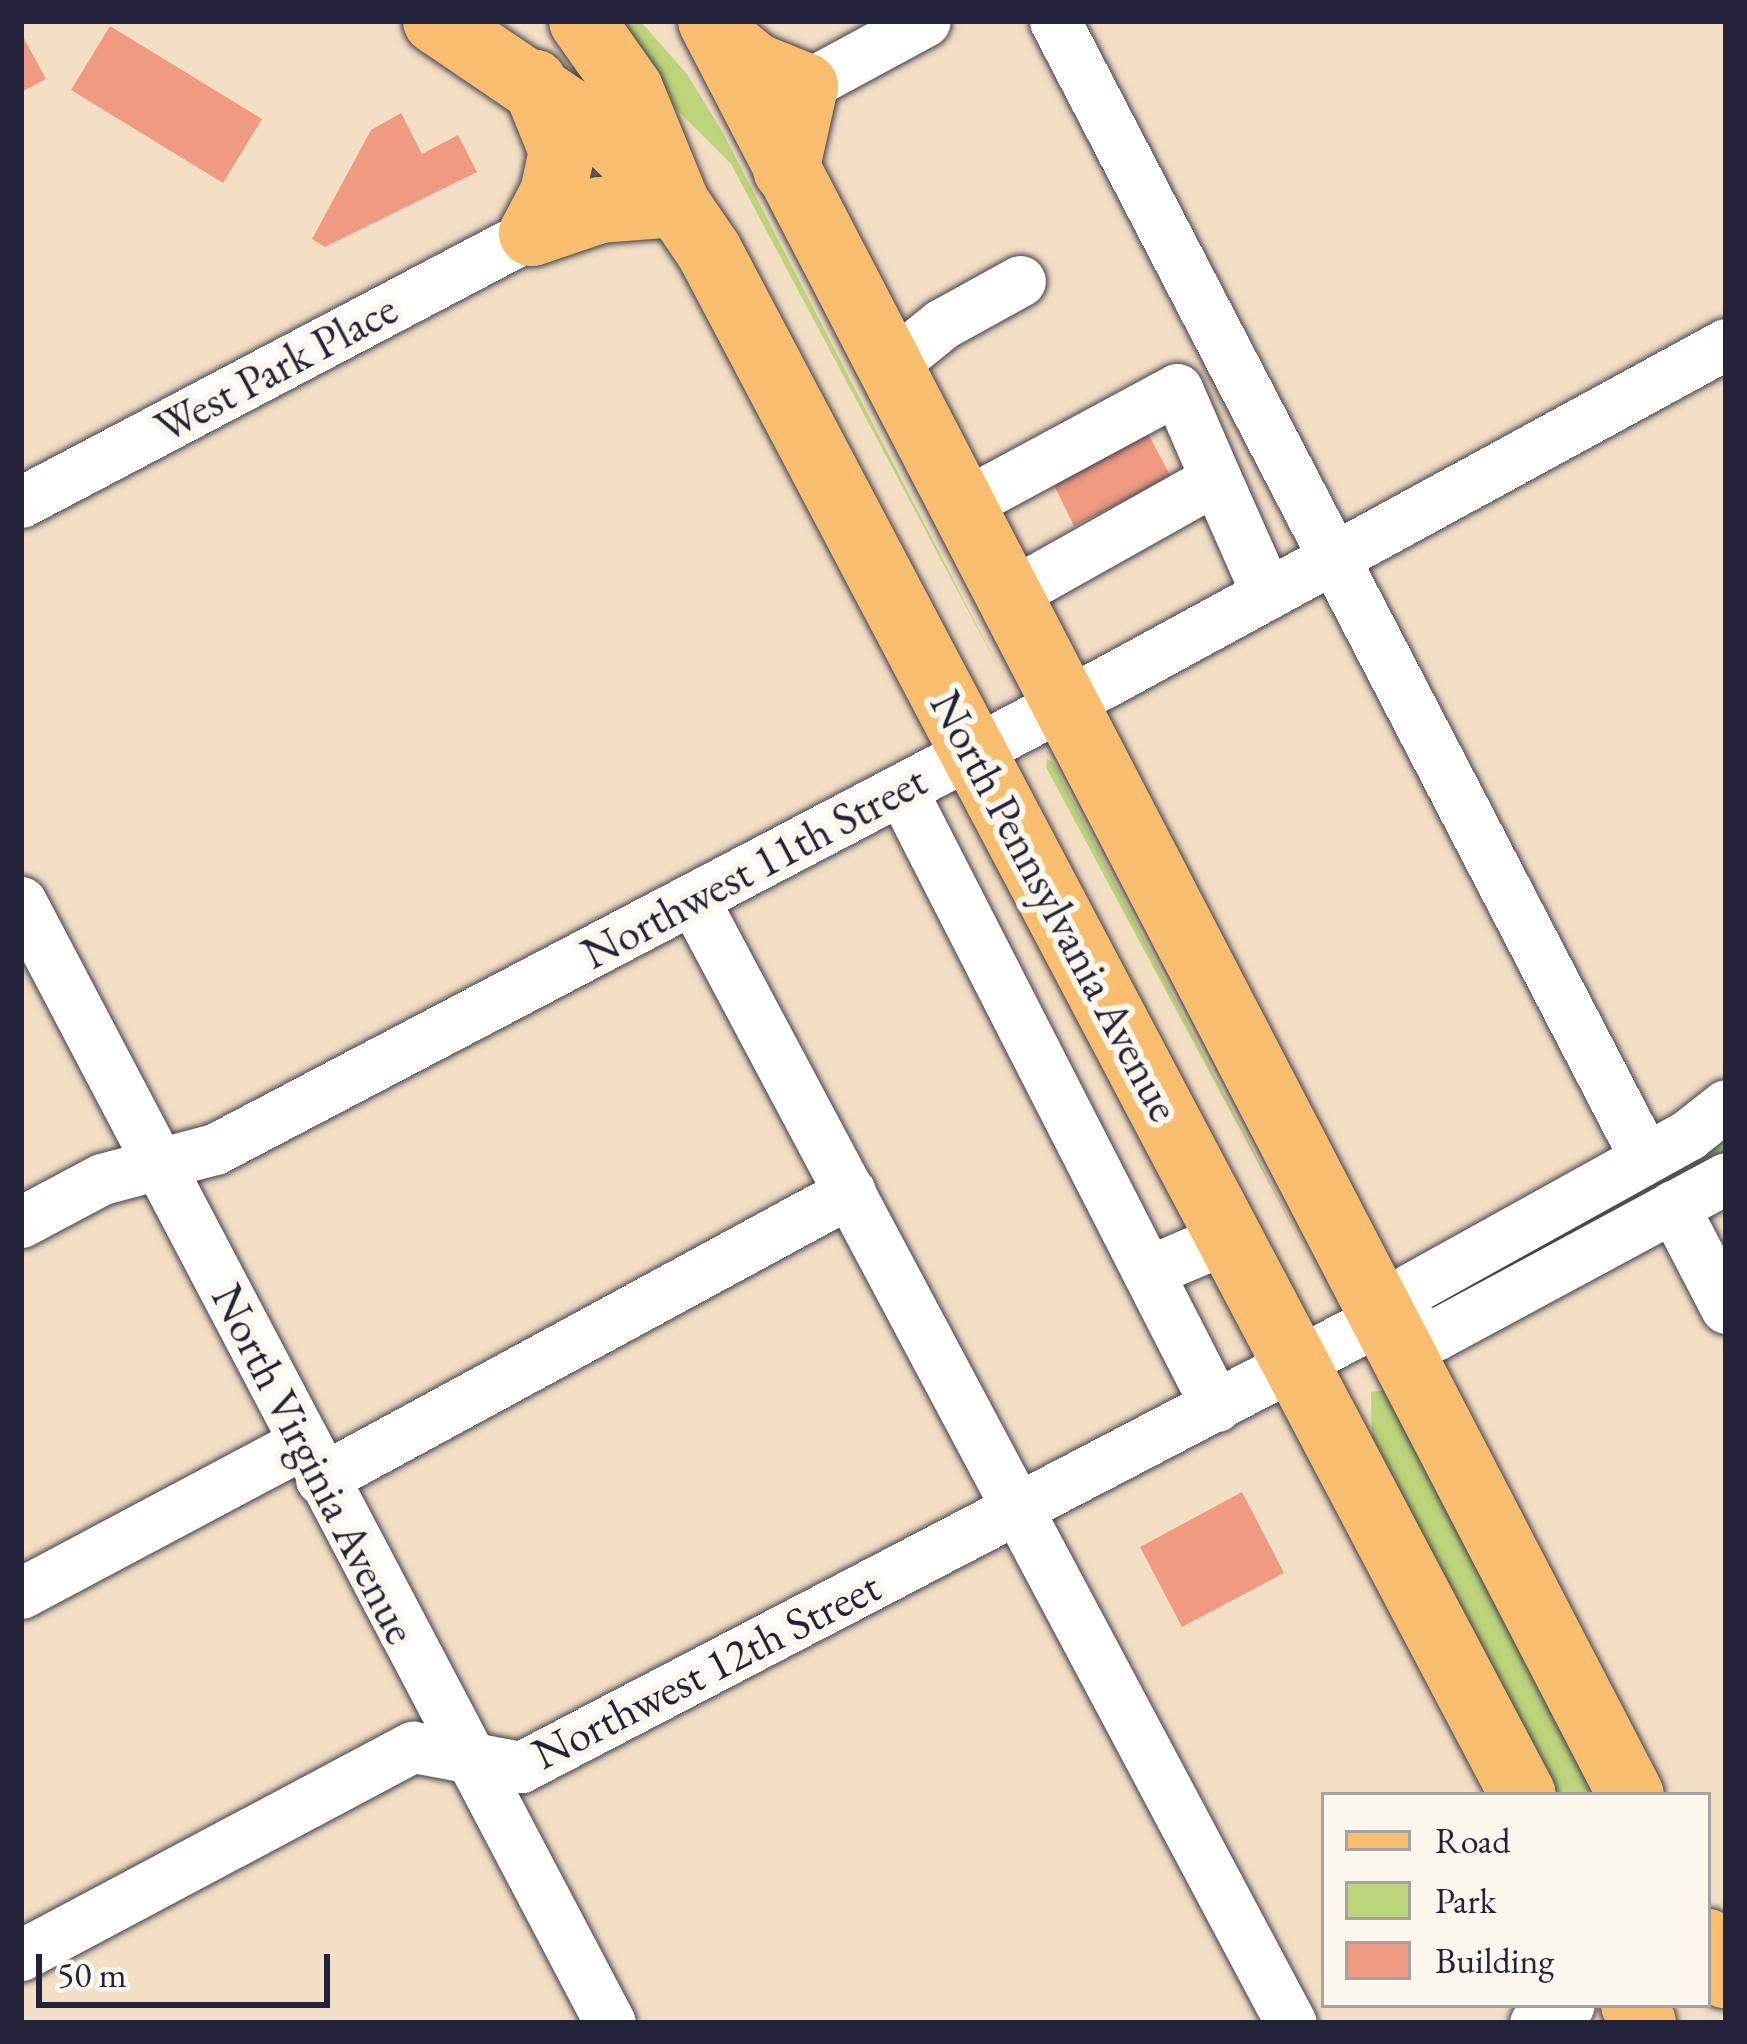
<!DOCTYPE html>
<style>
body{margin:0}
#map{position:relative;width:1747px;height:2044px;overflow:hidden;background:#f3dfc3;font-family:"EB Garamond",serif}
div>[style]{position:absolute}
.green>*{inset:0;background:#bdd57a}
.building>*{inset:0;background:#ef9a81}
.roads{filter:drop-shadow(0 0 3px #413e4f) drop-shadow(0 0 3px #413e4f)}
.minor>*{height:51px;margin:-25.5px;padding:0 25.5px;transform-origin:25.5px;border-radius:25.5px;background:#fff}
.major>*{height:66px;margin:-33px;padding:0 33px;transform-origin:33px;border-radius:33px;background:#f9be6d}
span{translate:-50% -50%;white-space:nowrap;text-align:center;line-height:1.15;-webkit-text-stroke:12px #fbf7ec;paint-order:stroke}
.street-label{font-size:45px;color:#22223b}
.frame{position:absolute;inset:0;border:24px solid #22223b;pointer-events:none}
.legend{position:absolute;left:1321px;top:1792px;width:390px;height:216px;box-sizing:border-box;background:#fbf7ec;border:3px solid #a4a2a5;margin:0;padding:15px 21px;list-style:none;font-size:36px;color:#22223b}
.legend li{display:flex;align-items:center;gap:24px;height:60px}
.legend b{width:60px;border:3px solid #a4a2a5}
.scale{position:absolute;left:36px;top:1954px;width:294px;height:54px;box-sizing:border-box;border:6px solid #22223b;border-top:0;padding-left:15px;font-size:36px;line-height:42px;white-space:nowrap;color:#22223b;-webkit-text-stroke:9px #fbf7ec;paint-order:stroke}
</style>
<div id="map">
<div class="green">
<div style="clip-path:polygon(607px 21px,640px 21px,687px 74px,723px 133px,1007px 684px,731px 164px,654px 87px)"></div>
<div style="clip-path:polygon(1047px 759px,1053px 762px,1308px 1256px,1046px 767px)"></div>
<div style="clip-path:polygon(1726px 1130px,1726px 1151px,1466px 1292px,1427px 1300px)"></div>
<div style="clip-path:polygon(1387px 1390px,1610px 1795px,1547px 1795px,1372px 1456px,1371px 1392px)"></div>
</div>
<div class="building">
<div style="clip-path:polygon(110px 26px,262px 119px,223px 183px,71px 90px)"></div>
<div style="clip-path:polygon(21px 33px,46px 79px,21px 92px)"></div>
<div style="clip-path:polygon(401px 113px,422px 154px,458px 135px,477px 172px,325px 247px,312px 239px,371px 130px)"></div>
<div style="clip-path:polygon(1143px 424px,1171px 477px,1074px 526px,1048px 473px)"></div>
<div style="clip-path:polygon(1242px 1492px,1284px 1573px,1182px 1627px,1140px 1547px)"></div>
</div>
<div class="roads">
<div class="minor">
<div style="left:1055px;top:21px;width:1281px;rotate:62.57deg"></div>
<div style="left:805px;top:86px;width:136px;rotate:-28.4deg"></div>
<div style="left:889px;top:367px;width:68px;rotate:-39.1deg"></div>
<div style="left:942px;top:324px;width:89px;rotate:-28.9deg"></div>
<div style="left:21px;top:502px;width:577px;rotate:-27.76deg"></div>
<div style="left:962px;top:505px;width:244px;rotate:-28.3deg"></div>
<div style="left:1177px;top:389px;width:98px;rotate:66.6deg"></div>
<div style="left:1009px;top:595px;width:237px;rotate:-29.3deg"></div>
<div style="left:1216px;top:479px;width:126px;rotate:66.1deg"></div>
<div style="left:901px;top:789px;width:693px;rotate:62.95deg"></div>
<div style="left:693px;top:899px;width:1273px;rotate:61.99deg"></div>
<div style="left:21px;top:902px;width:1266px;rotate:62.28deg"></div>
<div style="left:1673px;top:1206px;width:115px;rotate:62.5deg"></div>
<div style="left:21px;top:1222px;width:92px;rotate:-28deg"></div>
<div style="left:102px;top:1179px;width:117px;rotate:-14.9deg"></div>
<div style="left:215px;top:1149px;width:1012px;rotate:-27.68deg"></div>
<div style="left:1111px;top:679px;width:700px;rotate:-28.58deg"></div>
<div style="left:1149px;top:1271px;width:87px;rotate:-23deg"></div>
<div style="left:1382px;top:1318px;width:56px;rotate:17.8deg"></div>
<div style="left:1435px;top:1335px;width:331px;rotate:-28.3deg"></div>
<div style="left:321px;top:1479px;width:602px;rotate:-28.48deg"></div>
<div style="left:21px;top:1593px;width:319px;rotate:-28deg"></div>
<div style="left:21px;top:1955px;width:444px;rotate:-28deg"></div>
<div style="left:413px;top:1747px;width:110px;rotate:10.5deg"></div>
<div style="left:521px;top:1767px;width:971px;rotate:-27.54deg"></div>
<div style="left:1382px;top:1318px;width:42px;rotate:-45deg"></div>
<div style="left:1412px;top:1288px;width:316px;rotate:-29deg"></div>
<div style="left:1688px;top:1135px;width:48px;rotate:-38.3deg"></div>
<div style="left:1535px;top:2023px;width:38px;rotate:-28deg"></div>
</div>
<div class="major">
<div style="left:436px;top:21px;width:212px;rotate:34.1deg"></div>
<div style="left:612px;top:140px;width:70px;rotate:44.4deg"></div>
<div style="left:582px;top:21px;width:83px;rotate:54.8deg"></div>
<div style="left:630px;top:89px;width:124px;rotate:67.8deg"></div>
<div style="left:677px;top:204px;width:57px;rotate:55.8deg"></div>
<div style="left:709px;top:251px;width:1745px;rotate:62.2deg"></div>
<div style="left:711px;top:21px;width:1998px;rotate:62.59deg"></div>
<div style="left:720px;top:37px;width:45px;rotate:39.6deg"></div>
<div style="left:755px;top:66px;width:54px;rotate:21.8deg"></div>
<div style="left:805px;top:86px;width:86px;rotate:102.7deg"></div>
<div style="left:532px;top:233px;width:45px;rotate:-62.3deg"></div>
<div style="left:553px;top:193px;width:43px;rotate:-77.9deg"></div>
<div style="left:562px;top:151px;width:74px;rotate:-112.1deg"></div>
<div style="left:532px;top:233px;width:72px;rotate:-18.7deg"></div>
<div style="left:600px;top:210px;width:77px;rotate:-4.5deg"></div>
<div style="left:1708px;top:1942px;width:38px;rotate:62deg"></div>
<div style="left:1634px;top:2005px;width:20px;rotate:63deg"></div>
</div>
</div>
<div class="street-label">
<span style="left:276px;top:368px;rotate:-28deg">West Park Place</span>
<span style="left:754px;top:867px;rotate:-28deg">Northwest 11th Street</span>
<span style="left:1055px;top:906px;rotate:62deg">North Pennsylvania Avenue</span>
<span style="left:314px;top:1464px;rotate:63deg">North Virginia Avenue</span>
<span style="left:706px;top:1670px;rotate:-27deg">Northwest 12th Street</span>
</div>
<div class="frame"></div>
<ul class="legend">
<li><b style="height:15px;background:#f9be6d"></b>Road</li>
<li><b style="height:33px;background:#bdd57a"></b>Park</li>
<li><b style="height:33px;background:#ef9a81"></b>Building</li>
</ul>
<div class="scale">50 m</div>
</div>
